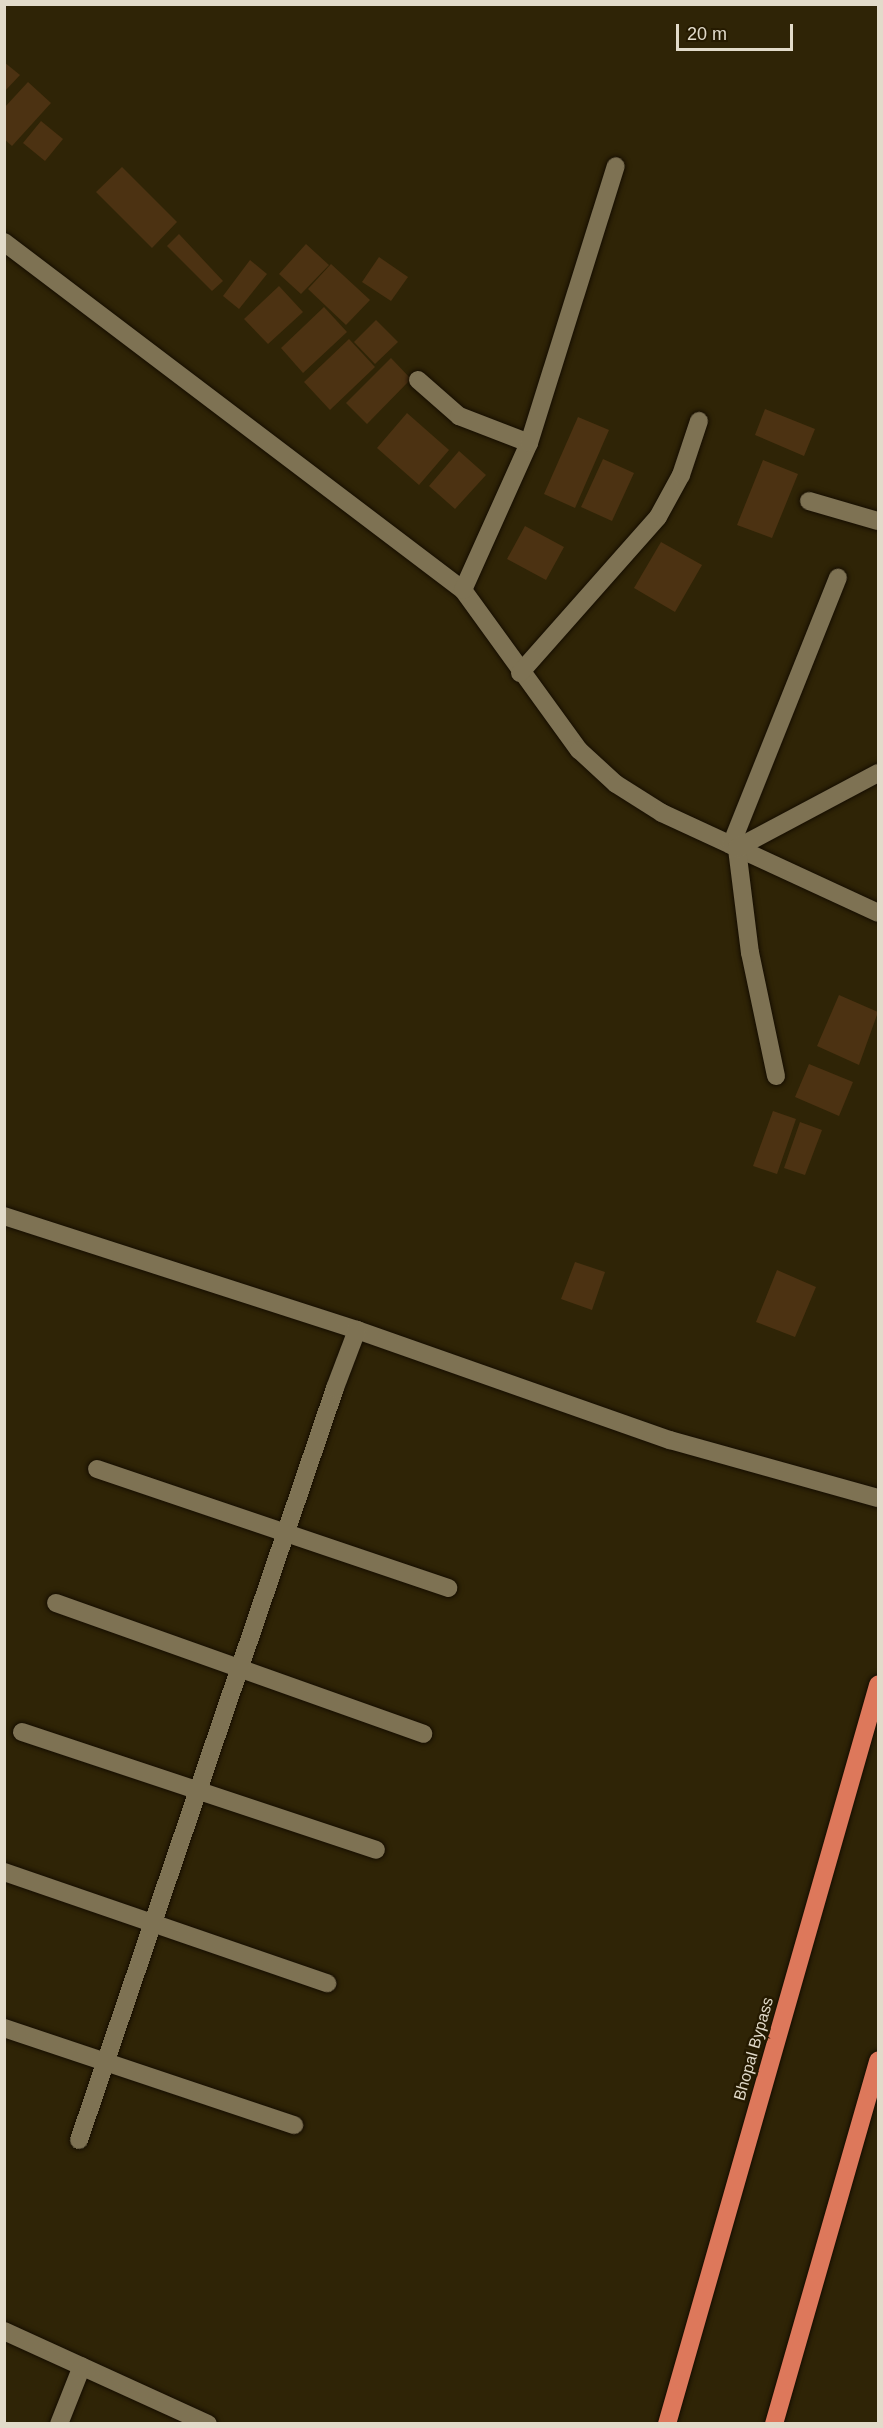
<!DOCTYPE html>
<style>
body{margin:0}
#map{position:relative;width:883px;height:2428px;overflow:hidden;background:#2f2406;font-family:Arial,sans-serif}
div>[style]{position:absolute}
.building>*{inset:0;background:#4c3212}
.roads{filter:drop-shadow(0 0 2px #150d00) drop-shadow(0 0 2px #150d00)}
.street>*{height:18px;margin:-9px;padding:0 9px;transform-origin:9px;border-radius:9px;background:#7e7253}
.highway>*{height:18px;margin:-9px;padding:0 9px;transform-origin:9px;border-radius:9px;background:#dd785b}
span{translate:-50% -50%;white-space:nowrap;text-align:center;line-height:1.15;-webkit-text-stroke:5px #251a00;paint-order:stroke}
.street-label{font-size:16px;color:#e2dbca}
.frame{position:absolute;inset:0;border:6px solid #e2dbca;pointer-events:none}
.scale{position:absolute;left:676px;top:24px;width:117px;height:27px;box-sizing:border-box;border:3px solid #e2dbca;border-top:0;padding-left:8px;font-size:18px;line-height:21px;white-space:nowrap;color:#e2dbca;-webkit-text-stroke:4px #251a00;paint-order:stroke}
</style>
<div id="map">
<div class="building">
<div style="clip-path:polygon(4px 62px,20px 75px,4px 92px)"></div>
<div style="clip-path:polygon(28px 82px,51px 103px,12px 146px,4px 139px,4px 108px)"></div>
<div style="clip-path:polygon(41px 121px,63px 139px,45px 161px,23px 143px)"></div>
<div style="clip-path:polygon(122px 167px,177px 222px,152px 248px,96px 192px)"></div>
<div style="clip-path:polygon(179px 234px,223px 281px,212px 291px,167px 246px)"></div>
<div style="clip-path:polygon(306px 244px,329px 265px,301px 294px,279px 274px)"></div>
<div style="clip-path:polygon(379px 257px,408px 277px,391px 301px,362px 282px)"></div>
<div style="clip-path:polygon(250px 260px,267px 274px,239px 309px,223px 296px)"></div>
<div style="clip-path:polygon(331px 264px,370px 300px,346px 325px,308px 289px)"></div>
<div style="clip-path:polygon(279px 286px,303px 312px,268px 344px,244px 319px)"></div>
<div style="clip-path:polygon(324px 307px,347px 332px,303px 373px,281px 348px)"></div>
<div style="clip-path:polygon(376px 320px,398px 342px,375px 364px,354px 342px)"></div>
<div style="clip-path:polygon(349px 339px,375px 367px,330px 410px,304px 382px)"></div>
<div style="clip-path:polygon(391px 358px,411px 379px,367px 424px,346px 403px)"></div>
<div style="clip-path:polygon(765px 409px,815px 429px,804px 456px,755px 435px)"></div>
<div style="clip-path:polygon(407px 413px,449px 450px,419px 485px,377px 448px)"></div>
<div style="clip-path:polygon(578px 417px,609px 430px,575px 508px,544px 494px)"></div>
<div style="clip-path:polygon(459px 451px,486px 475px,455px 509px,429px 486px)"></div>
<div style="clip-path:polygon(603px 459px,634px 473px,612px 521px,581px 507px)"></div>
<div style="clip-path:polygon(763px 460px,798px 474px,772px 538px,737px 525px)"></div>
<div style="clip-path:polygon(525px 526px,564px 547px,546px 580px,507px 559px)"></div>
<div style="clip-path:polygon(661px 542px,702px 565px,675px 612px,634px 588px)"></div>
<div style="clip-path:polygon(839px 995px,878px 1012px,859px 1065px,817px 1046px)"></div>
<div style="clip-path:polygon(809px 1064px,853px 1082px,839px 1116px,795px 1097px)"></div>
<div style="clip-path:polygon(773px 1111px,796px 1119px,777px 1174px,753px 1166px)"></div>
<div style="clip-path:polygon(800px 1122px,822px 1130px,805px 1175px,784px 1168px)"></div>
<div style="clip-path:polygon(575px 1262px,605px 1272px,592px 1310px,561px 1299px)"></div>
<div style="clip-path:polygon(777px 1270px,816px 1287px,795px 1337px,756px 1322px)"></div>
</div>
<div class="roads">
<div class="street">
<div style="left:4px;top:242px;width:576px;rotate:37.17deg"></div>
<div style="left:463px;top:590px;width:198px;rotate:54.1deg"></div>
<div style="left:579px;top:750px;width:50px;rotate:42.6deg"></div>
<div style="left:616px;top:784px;width:54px;rotate:32.2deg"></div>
<div style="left:662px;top:813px;width:238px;rotate:24.8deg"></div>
<div style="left:418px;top:380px;width:55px;rotate:41.3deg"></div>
<div style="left:459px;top:416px;width:75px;rotate:21.1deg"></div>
<div style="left:809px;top:501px;width:72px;rotate:16.2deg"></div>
<div style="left:463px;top:590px;width:161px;rotate:-65.8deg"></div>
<div style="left:529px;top:443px;width:290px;rotate:-72.6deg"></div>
<div style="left:520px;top:673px;width:208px;rotate:-48.5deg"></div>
<div style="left:658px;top:517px;width:48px;rotate:-61.3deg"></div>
<div style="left:681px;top:475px;width:57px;rotate:-71.6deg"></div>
<div style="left:731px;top:845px;width:288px;rotate:-68.2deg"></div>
<div style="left:776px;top:1076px;width:126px;rotate:-101.9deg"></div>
<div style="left:750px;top:953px;width:106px;rotate:-97.1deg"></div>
<div style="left:737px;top:848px;width:160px;rotate:-28deg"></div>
<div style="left:4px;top:1216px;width:371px;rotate:17.9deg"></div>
<div style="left:357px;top:1330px;width:332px;rotate:19.4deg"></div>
<div style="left:670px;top:1440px;width:216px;rotate:15.6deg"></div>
<div style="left:97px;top:1469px;width:371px;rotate:18.7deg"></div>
<div style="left:56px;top:1603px;width:390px;rotate:19.6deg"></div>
<div style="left:22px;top:1732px;width:373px;rotate:18.4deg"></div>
<div style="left:4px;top:1872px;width:342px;rotate:19deg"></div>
<div style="left:4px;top:2028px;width:306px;rotate:18.5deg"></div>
<div style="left:79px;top:2140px;width:794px;rotate:-71.2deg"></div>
<div style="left:335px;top:1388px;width:62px;rotate:-69.2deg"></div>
<div style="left:4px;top:2331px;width:224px;rotate:24.5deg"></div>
<div style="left:59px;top:2424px;width:62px;rotate:-68.4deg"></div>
</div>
<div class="highway">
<div style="left:667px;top:2424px;width:769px;rotate:-74.06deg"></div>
<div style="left:774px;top:2424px;width:378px;rotate:-74deg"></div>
</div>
</div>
<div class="street-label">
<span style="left:754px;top:2049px;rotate:-74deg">Bhopal Bypass</span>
</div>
<div class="frame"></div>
<div class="scale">20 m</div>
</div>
